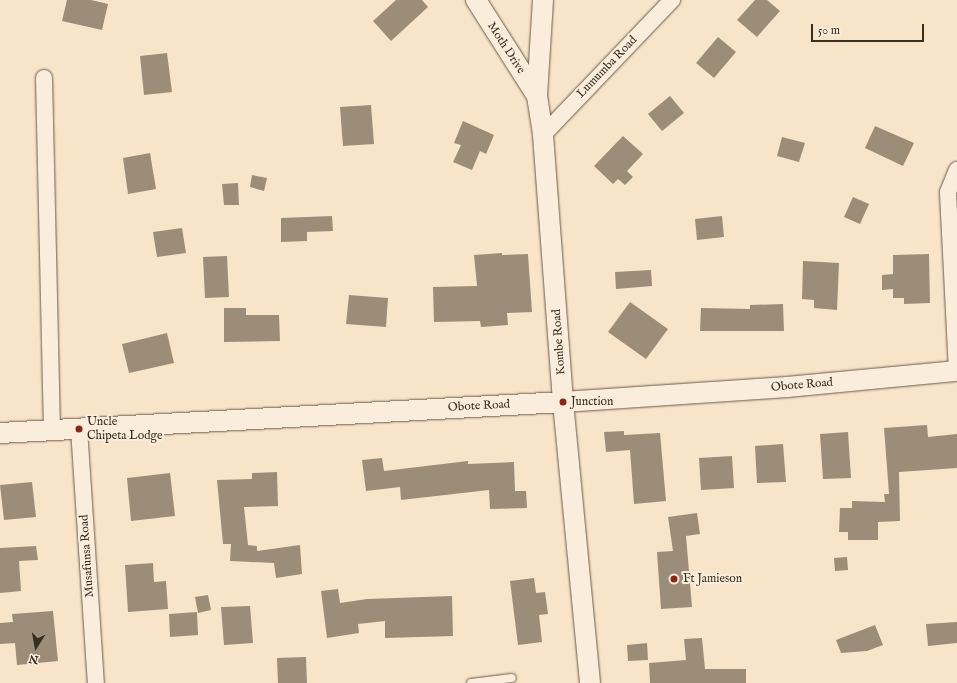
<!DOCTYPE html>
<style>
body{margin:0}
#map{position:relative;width:957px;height:683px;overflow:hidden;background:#f8e4c8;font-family:"IM FELL English",serif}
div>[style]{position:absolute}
.building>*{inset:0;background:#9c8d79}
.roads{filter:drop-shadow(0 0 1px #685c4c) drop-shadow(0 0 1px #685c4c)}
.service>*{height:8px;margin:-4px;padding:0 4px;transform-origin:4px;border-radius:4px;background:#faeddb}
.minor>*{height:16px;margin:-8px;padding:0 8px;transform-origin:8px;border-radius:8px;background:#faeddb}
.tertiary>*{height:20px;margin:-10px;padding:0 10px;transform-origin:10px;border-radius:10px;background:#faeddb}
.dots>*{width:11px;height:11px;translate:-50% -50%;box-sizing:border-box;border:2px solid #faeddb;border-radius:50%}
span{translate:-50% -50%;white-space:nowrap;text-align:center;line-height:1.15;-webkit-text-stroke:4px #faeddb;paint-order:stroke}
.street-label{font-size:12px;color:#382f23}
.poi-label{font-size:12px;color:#382f23}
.left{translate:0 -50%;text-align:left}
.north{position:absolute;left:16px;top:627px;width:40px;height:40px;-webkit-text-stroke:3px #faeddb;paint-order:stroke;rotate:191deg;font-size:11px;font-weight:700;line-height:16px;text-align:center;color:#382f23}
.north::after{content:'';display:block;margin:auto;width:14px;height:18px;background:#382f23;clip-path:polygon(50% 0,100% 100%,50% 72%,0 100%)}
.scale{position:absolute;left:811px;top:24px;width:113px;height:18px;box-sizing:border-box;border:2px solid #382f23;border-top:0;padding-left:5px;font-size:12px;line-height:14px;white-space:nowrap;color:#382f23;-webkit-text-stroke:3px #faeddb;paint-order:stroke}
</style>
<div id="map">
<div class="building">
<div style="clip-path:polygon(67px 0,91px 0,108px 4px,102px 30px,62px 21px)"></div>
<div style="clip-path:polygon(396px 0,422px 0,428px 7px,391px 41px,373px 21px)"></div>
<div style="clip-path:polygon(755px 0,767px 0,780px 11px,757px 37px,737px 20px)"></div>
<div style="clip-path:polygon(718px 37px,736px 52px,714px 78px,696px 63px)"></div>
<div style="clip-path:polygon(167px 53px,172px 92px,144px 95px,140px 56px)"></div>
<div style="clip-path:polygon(670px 96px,684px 113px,662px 131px,648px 114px)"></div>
<div style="clip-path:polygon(371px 105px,374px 144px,343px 146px,340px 107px)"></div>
<div style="clip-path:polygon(463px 121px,494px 135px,486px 154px,480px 151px,472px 170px,453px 162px,461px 145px,454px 143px)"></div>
<div style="clip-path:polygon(875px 126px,914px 143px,903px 166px,865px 148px)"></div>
<div style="clip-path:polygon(623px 136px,643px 154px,627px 171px,633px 177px,625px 185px,618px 179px,613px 184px,594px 166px)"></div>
<div style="clip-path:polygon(782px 137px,805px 143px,799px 162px,777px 156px)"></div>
<div style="clip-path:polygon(150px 153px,156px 189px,128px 194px,123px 158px)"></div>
<div style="clip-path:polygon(252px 175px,267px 178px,264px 191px,250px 187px)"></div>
<div style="clip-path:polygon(238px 183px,239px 205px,224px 205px,222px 184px)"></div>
<div style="clip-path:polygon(853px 197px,869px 204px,860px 224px,844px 217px)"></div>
<div style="clip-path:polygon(332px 216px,333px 231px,307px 232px,307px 241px,281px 242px,281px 218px)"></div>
<div style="clip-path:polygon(722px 216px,724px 237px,697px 240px,695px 219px)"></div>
<div style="clip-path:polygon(182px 228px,186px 253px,157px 257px,153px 232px)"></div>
<div style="clip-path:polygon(502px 253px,502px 255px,528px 254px,532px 312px,507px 313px,508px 325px,481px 327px,480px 321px,434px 322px,433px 287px,477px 286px,474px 255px)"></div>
<div style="clip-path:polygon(929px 254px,930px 303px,904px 304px,904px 298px,893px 298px,893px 289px,882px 290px,882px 275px,893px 274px,893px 255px)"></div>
<div style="clip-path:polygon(227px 256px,229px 297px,205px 298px,203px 257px)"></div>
<div style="clip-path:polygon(803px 261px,839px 263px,837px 310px,814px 308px,814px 300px,802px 299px)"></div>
<div style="clip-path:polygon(651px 270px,652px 286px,616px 289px,615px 272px)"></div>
<div style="clip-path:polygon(349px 295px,388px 298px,386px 327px,346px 324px)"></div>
<div style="clip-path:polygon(630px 302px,668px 329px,646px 359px,608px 332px)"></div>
<div style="clip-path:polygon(783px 304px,784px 331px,700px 331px,701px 308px,750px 309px,750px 305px)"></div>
<div style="clip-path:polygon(224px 308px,246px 308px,246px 315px,279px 315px,280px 341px,224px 342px)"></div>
<div style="clip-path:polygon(167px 333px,174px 363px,129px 373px,122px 344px)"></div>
<div style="clip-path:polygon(927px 425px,928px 437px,957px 434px,957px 468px,899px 472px,900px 521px,878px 522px,878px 540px,848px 540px,848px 532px,839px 532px,840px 508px,852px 508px,852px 501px,885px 502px,884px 494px,889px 494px,884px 428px)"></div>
<div style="clip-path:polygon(624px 431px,624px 435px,660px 433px,666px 501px,634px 504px,630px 450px,606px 452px,604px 432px)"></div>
<div style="clip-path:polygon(848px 432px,851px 478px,823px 479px,820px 434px)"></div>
<div style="clip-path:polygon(783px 444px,786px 482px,757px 483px,755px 446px)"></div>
<div style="clip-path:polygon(732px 456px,734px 488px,701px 490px,699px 458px)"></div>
<div style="clip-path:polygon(382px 458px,384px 471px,468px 461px,468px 464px,514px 462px,515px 491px,526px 491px,527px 508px,490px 509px,489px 490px,401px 500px,400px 487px,366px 491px,362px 460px)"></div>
<div style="clip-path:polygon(277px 472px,278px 506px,244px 507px,248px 545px,257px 546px,257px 551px,300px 545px,302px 574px,276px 578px,274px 563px,230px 561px,231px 544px,223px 544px,217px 480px,252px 479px,252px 473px)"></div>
<div style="clip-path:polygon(170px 473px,175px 516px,131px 521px,127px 478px)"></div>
<div style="clip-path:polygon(32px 482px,36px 517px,4px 520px,0 485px)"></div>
<div style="clip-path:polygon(697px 513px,700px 534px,686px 536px,692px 607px,661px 609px,657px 552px,673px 551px,668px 517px)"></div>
<div style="clip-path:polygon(36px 546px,38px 560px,19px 561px,21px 591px,0 593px,0 548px)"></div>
<div style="clip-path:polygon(847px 557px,848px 570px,835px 571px,834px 558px)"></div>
<div style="clip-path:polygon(153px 563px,154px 582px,166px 581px,168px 609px,128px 612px,125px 565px)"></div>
<div style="clip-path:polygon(534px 578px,536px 593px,545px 592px,548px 614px,539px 615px,542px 642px,518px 645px,510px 581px)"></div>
<div style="clip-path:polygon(338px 589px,340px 603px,367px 599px,452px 596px,453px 636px,385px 638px,385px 621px,358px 624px,359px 633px,327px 638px,321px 591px)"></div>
<div style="clip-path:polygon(208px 595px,211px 610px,198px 613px,195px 597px)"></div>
<div style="clip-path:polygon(250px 606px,253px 643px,224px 645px,221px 607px)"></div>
<div style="clip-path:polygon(53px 611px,58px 661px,17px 665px,15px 643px,0 644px,0 623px,13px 622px,12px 614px)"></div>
<div style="clip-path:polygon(197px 612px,198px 635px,170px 637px,169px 614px)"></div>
<div style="clip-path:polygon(957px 622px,957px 643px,928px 646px,926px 624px)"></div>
<div style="clip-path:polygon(875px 625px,883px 645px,867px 651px,841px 653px,836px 640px)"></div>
<div style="clip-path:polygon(702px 638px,705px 669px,746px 669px,746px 683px,650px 683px,649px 663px,686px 660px,684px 639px)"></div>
<div style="clip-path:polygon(647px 643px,648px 660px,628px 661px,627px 645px)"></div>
<div style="clip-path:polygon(306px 657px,307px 683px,278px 683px,277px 658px)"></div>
</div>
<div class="roads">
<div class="service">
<div style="left:471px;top:683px;width:41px;rotate:-7deg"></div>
</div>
<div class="minor">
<div style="left:44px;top:78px;width:351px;rotate:88.7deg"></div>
<div style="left:543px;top:135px;width:187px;rotate:-46.3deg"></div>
<div style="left:957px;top:371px;width:179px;rotate:-92.9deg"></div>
<div style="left:948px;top:192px;width:24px;rotate:-68deg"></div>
<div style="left:79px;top:429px;width:255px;rotate:86.2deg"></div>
</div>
<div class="tertiary">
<div style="left:476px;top:0;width:114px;rotate:57.6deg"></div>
<div style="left:543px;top:0;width:96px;rotate:93.6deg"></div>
<div style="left:537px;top:96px;width:39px;rotate:81deg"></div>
<div style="left:543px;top:135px;width:268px;rotate:85.7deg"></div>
<div style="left:563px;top:402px;width:282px;rotate:84.5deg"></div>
<div style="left:0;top:433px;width:564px;rotate:-3.15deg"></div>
<div style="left:563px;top:402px;width:225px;rotate:-3.8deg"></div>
<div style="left:787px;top:387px;width:171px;rotate:-5.4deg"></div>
</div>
</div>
<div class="dots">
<div style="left:563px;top:402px;background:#8f2418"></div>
<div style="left:79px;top:429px;background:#8f2418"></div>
<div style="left:674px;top:579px;background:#8f2418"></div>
</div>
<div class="street-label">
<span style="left:506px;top:48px;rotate:57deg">Moth Drive</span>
<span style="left:607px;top:67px;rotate:-46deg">Lumumba Road</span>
<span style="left:559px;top:342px;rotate:-94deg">Kombe Road</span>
<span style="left:802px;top:385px;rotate:-5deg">Obote Road</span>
<span style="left:479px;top:406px;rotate:-3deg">Obote Road</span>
<span style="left:87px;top:556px;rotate:-94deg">Musafunsa Road</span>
</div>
<div class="poi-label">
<span class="left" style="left:571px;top:402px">Junction</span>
<span class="left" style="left:87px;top:429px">Uncle<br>Chipeta Lodge</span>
<span class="left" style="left:683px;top:579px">Ft Jamieson</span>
</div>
<div class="north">N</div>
<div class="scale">50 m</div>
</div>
